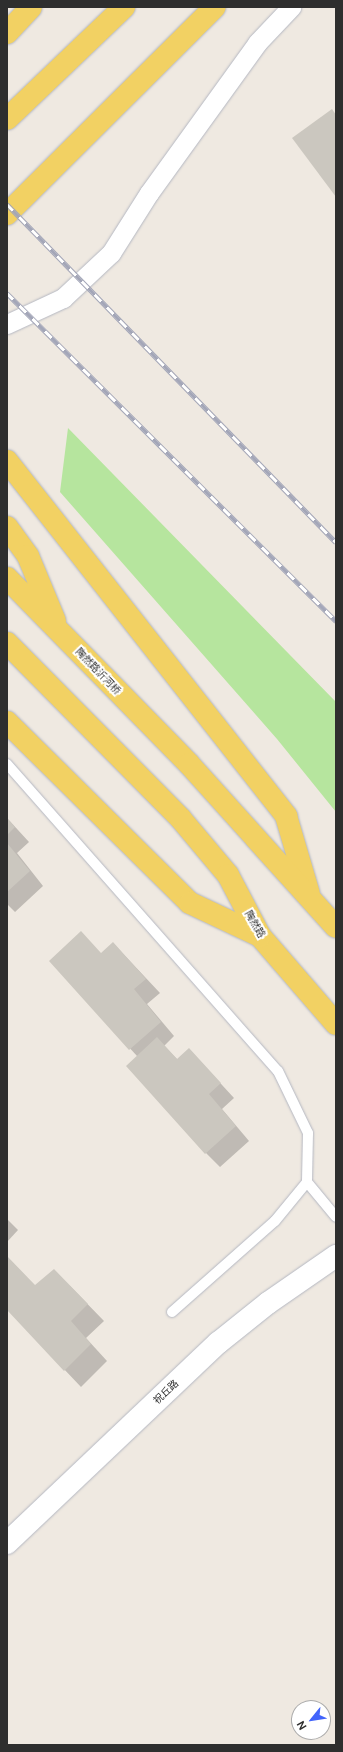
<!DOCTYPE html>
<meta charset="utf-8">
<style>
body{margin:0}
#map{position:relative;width:343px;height:1752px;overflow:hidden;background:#efe9e1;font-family:"DM Sans","Noto Sans SC",sans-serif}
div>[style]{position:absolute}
.green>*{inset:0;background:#b6e59e}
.shadow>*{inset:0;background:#0003}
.building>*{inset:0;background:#cbc7bf}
.roads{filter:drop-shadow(0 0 1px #b4b7c1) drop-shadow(0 0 1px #b4b7c1)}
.service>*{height:10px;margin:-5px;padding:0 5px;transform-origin:5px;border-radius:5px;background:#fff}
.minor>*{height:19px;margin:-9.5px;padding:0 9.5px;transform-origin:9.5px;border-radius:9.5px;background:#fff}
.tertiary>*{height:22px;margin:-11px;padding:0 11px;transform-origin:11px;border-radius:11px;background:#fff}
.primary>*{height:22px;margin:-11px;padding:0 11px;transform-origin:11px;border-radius:11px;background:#f2d163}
.rail>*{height:4.5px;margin-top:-2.25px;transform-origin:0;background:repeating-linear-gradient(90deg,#fff 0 9px,#a3a6b8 0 18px);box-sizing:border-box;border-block:1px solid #a3a6b8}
span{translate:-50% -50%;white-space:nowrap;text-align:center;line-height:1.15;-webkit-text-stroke:4px #fff;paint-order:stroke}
.street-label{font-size:10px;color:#2e2e2e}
.frame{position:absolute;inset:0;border:8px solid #2e2e2e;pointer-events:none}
.north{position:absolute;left:291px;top:1700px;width:40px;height:40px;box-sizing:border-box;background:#fff;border:1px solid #ababab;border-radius:50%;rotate:240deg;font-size:11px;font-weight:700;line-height:16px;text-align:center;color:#2e2e2e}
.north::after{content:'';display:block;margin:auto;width:14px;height:18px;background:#4264fb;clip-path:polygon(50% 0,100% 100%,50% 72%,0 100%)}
</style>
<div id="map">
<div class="green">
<div style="clip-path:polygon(68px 428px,336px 702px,336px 812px,277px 739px,60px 492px)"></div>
</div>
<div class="shadow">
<div style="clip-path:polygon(7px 818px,29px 842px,17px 853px,43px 886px,15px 912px,7px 904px)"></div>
<div style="clip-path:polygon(113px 943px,160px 993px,147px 1004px,174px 1036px,164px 1046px,178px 1060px,189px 1049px,234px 1098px,222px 1109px,249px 1141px,220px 1167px,206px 1153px,137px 1056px,50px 961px,102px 954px)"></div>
<div style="clip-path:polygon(7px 1219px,18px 1230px,7px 1242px)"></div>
<div style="clip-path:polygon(7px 1257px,35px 1286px,70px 1286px,104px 1321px,86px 1338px,107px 1361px,81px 1387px,7px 1309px)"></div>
</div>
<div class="building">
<div style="clip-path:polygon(332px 109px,336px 115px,336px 197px,292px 138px)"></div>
<div style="clip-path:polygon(7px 818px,15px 827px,7px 835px)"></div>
<div style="clip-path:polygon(7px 843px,30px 871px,7px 892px)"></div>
<div style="clip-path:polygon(81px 931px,101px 953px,113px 942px,146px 979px,134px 989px,161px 1022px,129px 1050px,49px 961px)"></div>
<div style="clip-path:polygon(157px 1037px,177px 1059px,189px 1048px,221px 1083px,209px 1094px,236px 1126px,205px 1154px,126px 1066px)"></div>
<div style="clip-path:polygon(7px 1256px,35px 1285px,54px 1269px,88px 1304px,71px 1321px,91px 1344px,64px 1371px,7px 1310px)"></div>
</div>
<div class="roads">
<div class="service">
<div style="left:7px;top:764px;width:409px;rotate:48.6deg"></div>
<div style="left:278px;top:1071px;width:69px;rotate:64.2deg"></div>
<div style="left:308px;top:1133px;width:49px;rotate:91.2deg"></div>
<div style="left:307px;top:1182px;width:45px;rotate:50.4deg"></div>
<div style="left:172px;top:1312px;width:137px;rotate:-41.5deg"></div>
<div style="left:275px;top:1221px;width:50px;rotate:-50.6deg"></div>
</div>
<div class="minor">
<div style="left:7px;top:324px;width:62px;rotate:-24.9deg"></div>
<div style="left:63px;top:298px;width:66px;rotate:-43.2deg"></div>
<div style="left:111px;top:253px;width:71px;rotate:-57.7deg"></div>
<div style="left:149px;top:193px;width:185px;rotate:-54.2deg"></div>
<div style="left:257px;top:43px;width:50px;rotate:-46.6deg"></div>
</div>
<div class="tertiary">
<div style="left:7px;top:1543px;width:291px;rotate:-43.5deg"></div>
<div style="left:218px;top:1343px;width:64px;rotate:-38.7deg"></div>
<div style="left:268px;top:1303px;width:83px;rotate:-34.7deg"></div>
</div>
<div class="primary">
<div style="left:7px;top:33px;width:35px;rotate:-47deg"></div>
<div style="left:7px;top:119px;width:162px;rotate:-43.7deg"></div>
<div style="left:7px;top:214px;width:293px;rotate:-44.9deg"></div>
<div style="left:7px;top:461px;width:452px;rotate:51.8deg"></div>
<div style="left:286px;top:816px;width:81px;rotate:73.6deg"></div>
<div style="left:7px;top:527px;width:36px;rotate:54deg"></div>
<div style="left:28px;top:556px;width:70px;rotate:67.4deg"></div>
<div style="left:7px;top:578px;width:260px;rotate:45.6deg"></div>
<div style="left:189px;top:764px;width:219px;rotate:48deg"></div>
<div style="left:7px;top:643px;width:247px;rotate:45.3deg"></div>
<div style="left:181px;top:819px;width:73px;rotate:50deg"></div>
<div style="left:228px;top:875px;width:69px;rotate:62.3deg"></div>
<div style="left:260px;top:936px;width:116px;rotate:49.2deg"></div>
<div style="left:7px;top:722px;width:257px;rotate:44.7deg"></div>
<div style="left:190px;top:903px;width:77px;rotate:25.2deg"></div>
</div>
</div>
<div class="rail">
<div style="left:7px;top:204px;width:472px;rotate:45.8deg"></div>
<div style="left:7px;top:293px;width:465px;rotate:44.9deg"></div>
</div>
<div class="street-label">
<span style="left:98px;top:671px;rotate:46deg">陶然路沂河桥</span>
<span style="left:255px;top:924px;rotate:60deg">陶然路</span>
<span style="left:166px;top:1392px;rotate:-43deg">祝丘路</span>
</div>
<div class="frame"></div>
<div class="north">N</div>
</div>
